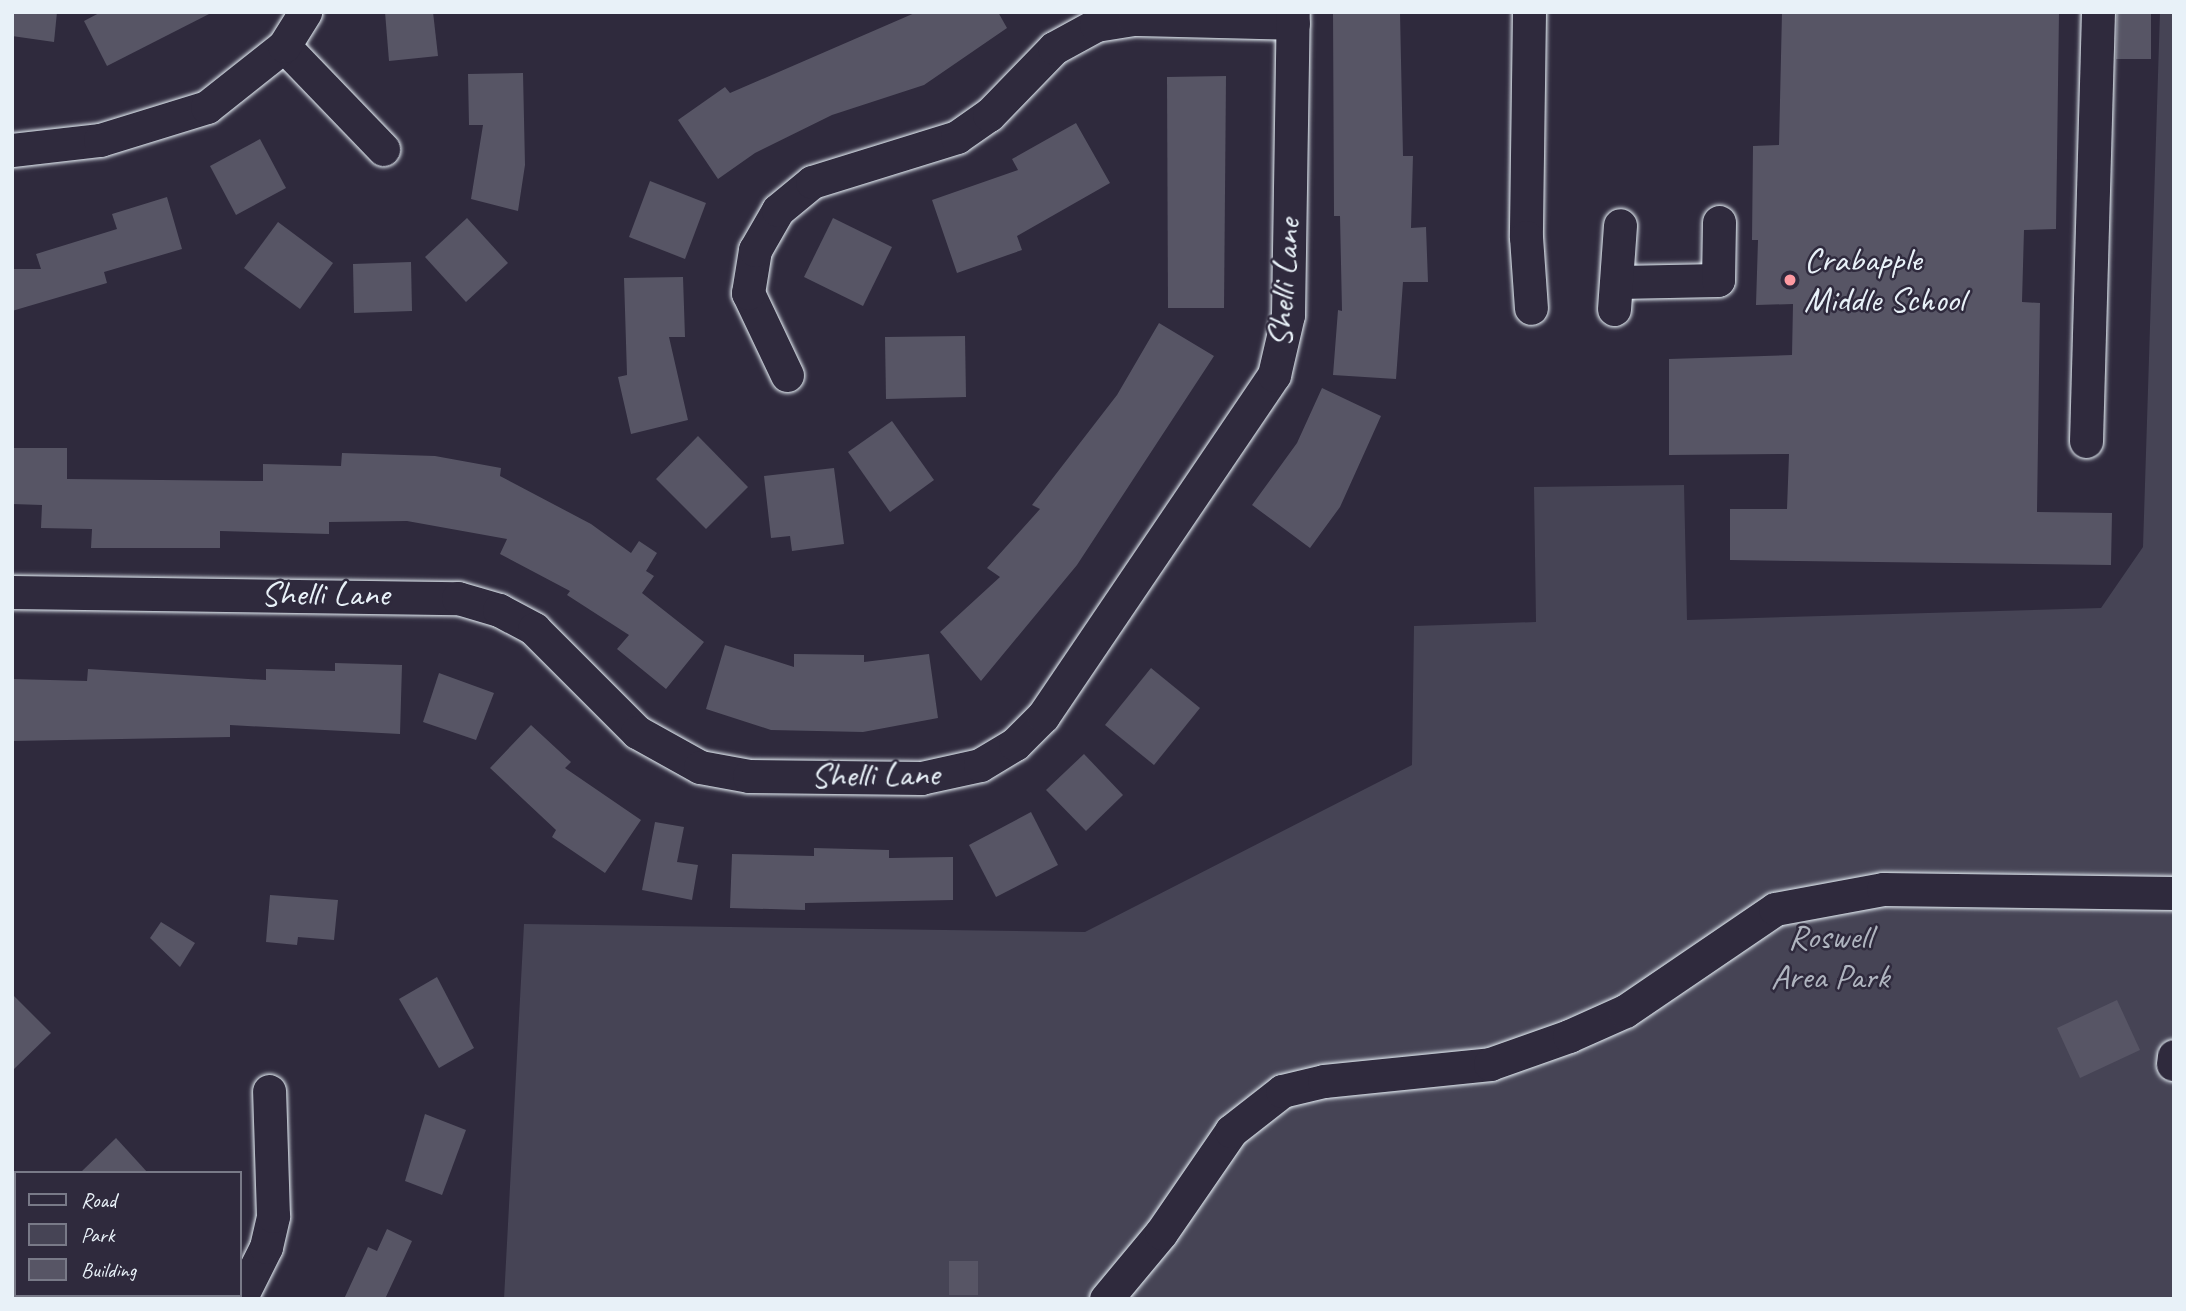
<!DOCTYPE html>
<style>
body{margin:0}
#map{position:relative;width:2186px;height:1311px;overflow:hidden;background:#2f2a3d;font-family:Caveat,sans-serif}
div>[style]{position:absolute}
.green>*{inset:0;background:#464455}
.building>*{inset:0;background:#575565}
.roads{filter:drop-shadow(0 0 2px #e8f1f8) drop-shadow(0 0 2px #e8f1f8)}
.minor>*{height:33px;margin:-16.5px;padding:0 16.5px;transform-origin:16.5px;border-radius:16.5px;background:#2f2a3d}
.dots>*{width:19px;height:19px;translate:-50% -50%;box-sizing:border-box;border:4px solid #2f2a3d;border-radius:50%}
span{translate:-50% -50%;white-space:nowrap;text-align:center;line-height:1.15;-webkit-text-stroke:5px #2f2a3d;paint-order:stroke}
.poi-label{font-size:35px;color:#e8f1f8}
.left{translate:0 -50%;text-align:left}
.street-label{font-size:35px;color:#e8f1f8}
.park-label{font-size:35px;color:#afb4bf}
.frame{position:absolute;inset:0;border:14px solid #e8f1f8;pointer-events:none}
.legend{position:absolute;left:14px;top:1171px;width:228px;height:126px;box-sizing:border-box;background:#2f2a3d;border:2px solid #797a88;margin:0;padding:9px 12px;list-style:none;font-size:21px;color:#e8f1f8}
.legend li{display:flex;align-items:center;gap:14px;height:35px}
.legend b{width:35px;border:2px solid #797a88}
</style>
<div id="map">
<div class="green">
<div style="clip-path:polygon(2160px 12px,2174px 12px,2174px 1299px,504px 1299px,524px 924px,1085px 932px,1412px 765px,1414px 626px,1536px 622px,1534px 487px,1684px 485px,1687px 620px,2101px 608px,2143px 547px)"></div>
</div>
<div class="building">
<div style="clip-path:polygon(12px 12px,57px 12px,54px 42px,12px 36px)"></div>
<div style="clip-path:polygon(101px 12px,213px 12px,107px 66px,84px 21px)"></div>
<div style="clip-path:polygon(385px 12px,433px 12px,438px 56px,389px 61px)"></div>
<div style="clip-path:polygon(917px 12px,998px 12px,1007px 28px,924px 85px,832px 115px,755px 153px,718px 179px,678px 120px,725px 87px,730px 93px)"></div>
<div style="clip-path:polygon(1333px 12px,1400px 12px,1403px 156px,1413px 156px,1411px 228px,1426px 227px,1428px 282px,1403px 282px,1396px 379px,1333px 375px,1338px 310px,1342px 311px,1340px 216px,1334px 216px)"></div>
<div style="clip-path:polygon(1782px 12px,2059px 12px,2056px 229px,2024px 230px,2022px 302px,2040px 303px,2037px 512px,2112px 513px,2111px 565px,1730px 560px,1730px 509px,1787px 509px,1789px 454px,1669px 455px,1669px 359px,1792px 355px,1793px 304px,1756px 305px,1758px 240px,1752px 240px,1753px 146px,1779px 145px)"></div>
<div style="clip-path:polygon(2117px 12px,2151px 12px,2151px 59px,2116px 59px)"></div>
<div style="clip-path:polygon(523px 73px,525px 165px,518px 211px,471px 199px,483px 125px,469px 125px,468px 74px)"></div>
<div style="clip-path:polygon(1226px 76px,1224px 308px,1168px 308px,1167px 77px)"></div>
<div style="clip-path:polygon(1076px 123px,1110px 183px,1017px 236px,1022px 250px,957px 273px,932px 200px,1018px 170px,1012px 159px)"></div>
<div style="clip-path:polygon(260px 139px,286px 188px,236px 215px,210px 166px)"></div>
<div style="clip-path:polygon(650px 181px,706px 203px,685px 259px,629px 237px)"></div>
<div style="clip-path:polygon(167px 197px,182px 249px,104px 272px,107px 283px,12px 311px,12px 269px,41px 269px,36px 254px,117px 229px,112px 214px)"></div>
<div style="clip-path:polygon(467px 218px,508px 263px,466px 302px,425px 257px)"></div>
<div style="clip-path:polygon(833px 218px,892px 247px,863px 306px,804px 277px)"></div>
<div style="clip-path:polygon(278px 222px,333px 263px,300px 309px,244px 268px)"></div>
<div style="clip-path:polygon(411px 262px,412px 311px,354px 313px,353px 264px)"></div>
<div style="clip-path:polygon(683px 277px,685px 337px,669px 337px,688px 420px,631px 434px,618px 377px,627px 375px,624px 278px)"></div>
<div style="clip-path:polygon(1159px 323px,1214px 356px,1077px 565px,981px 681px,940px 632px,1000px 577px,987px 568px,1040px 509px,1032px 505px,1117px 395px)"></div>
<div style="clip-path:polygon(965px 336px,966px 397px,886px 399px,885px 337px)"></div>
<div style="clip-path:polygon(1322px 388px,1381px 416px,1340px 507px,1310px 548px,1252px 505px,1297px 443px)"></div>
<div style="clip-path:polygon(892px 421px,934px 480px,890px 512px,848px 452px)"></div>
<div style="clip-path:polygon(698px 436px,748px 487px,706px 529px,656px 479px)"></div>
<div style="clip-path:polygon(12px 448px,67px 448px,67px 479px,263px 481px,263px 464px,341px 466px,342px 453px,435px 456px,501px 468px,500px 476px,591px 524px,631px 553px,639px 541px,657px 553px,646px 571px,654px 576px,642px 593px,704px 642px,666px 689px,617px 649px,629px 635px,567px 595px,570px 591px,500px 554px,507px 539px,407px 521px,329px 522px,329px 534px,220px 531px,220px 548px,91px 548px,92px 529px,41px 528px,42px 505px,12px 504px)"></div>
<div style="clip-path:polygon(834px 468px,844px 544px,792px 551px,790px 536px,771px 538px,764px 476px)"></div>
<div style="clip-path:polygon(725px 645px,794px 667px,794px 654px,864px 655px,864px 662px,929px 654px,938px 718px,863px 732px,771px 730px,706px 709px)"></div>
<div style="clip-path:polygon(335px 663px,402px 665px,400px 734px,230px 725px,230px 737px,12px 741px,13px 679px,87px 681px,88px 669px,266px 680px,266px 669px,335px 671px)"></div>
<div style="clip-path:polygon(1151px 668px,1200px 708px,1154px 765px,1105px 725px)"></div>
<div style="clip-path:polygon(439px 673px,494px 693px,476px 740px,423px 722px)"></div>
<div style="clip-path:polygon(531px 725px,571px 762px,565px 768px,641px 820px,605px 873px,552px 837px,556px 830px,490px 768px)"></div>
<div style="clip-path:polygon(1084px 754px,1123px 795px,1086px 831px,1046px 790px)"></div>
<div style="clip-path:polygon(1031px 812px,1058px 865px,996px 897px,969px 845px)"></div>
<div style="clip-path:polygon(655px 822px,684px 827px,677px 862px,698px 865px,692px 900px,642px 890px)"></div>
<div style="clip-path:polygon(814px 848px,889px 850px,889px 858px,953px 857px,953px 900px,805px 903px,805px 910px,730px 908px,732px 854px,814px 856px)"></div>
<div style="clip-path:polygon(270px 895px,338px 900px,334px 940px,298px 937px,297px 945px,266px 942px)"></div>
<div style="clip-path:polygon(161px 922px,195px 943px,180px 967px,150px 938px)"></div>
<div style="clip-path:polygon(437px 977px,474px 1048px,439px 1068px,399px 999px)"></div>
<div style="clip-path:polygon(12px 994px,51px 1033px,12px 1071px)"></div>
<div style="clip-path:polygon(2117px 1000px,2140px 1050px,2080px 1078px,2057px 1028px)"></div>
<div style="clip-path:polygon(425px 1114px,466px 1130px,442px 1195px,405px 1181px)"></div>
<div style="clip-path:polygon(116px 1138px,148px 1173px,80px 1173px)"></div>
<div style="clip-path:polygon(387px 1229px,412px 1241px,385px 1299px,344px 1299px,368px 1247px,377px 1251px)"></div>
<div style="clip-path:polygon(949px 1261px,978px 1261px,978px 1295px,949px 1295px)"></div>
</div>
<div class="roads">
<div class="minor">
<div style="left:1529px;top:12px;width:225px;rotate:90.8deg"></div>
<div style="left:1526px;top:237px;width:71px;rotate:86deg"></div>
<div style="left:284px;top:46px;width:143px;rotate:46.1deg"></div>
<div style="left:12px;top:150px;width:89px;rotate:-6.5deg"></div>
<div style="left:100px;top:140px;width:112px;rotate:-17.1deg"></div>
<div style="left:207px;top:107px;width:98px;rotate:-38.4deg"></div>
<div style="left:284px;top:46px;width:40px;rotate:-58deg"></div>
<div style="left:1619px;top:282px;width:99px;rotate:-1.2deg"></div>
<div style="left:1718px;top:280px;width:58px;rotate:-89deg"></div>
<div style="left:1614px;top:309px;width:84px;rotate:-85.9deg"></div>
<div style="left:787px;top:375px;width:91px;rotate:-115.4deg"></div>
<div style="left:748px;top:293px;width:44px;rotate:-80.8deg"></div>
<div style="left:755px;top:250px;width:46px;rotate:-60.1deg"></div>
<div style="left:778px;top:210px;width:44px;rotate:-39.5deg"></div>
<div style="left:812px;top:182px;width:152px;rotate:-17.2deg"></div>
<div style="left:957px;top:137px;width:39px;rotate:-35deg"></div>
<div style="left:989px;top:115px;width:93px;rotate:-45.9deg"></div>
<div style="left:1054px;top:48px;width:48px;rotate:-28.7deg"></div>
<div style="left:1096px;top:25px;width:38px;rotate:-9deg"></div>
<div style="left:1134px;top:19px;width:159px;rotate:1.4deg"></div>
<div style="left:2086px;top:441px;width:429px;rotate:-88.4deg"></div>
<div style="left:12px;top:592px;width:446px;rotate:0.8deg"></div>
<div style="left:458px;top:598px;width:43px;rotate:16.3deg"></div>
<div style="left:499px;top:610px;width:40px;rotate:28deg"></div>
<div style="left:534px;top:629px;width:146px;rotate:45deg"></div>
<div style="left:637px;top:732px;width:72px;rotate:29.1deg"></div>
<div style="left:700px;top:767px;width:50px;rotate:10.4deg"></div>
<div style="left:749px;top:776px;width:172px;rotate:0.7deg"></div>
<div style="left:921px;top:778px;width:60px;rotate:-12.4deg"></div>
<div style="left:980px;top:765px;width:41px;rotate:-31deg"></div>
<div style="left:1015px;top:744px;width:40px;rotate:-45deg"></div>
<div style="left:1043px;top:716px;width:412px;rotate:-55.9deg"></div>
<div style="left:1274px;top:375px;width:62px;rotate:-76.9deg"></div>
<div style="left:1288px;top:315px;width:303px;rotate:-89.1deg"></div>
<div style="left:2173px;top:1064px;width:8px;rotate:-83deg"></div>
<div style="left:12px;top:1238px;width:5px;rotate:37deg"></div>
<div style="left:70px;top:1295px;width:6px;rotate:45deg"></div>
<div style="left:240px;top:1299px;width:58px;rotate:-63.4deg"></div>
<div style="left:266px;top:1247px;width:32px;rotate:-77deg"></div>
<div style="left:273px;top:1216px;width:125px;rotate:-91.8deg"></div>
<div style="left:1106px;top:1299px;width:86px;rotate:-50.2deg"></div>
<div style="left:1161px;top:1233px;width:124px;rotate:-55.5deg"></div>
<div style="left:1231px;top:1131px;width:65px;rotate:-38.1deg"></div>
<div style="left:1282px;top:1091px;width:43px;rotate:-13.4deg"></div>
<div style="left:1324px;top:1081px;width:167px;rotate:-5.8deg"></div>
<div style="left:1490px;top:1064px;width:84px;rotate:-19.5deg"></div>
<div style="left:1569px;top:1036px;width:61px;rotate:-24.1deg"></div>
<div style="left:1625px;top:1011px;width:181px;rotate:-34.2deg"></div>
<div style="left:1775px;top:909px;width:110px;rotate:-10.5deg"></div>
<div style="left:1883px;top:889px;width:291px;rotate:0.8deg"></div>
</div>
</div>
<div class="dots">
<div style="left:1790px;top:280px;background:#ff9aa2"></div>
</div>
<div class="poi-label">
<span class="left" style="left:1804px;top:280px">Crabapple<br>Middle School</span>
</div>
<div class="street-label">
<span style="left:1284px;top:283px;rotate:-86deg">Shelli Lane</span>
<span style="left:325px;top:594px">Shelli Lane</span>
<span style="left:875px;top:775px;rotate:-1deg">Shelli Lane</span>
</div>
<div class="park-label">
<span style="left:1830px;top:957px">Roswell<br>Area Park</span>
</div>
<div class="frame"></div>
<ul class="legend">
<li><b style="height:9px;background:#2f2a3d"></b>Road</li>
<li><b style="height:19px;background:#464455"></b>Park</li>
<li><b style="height:19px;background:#575565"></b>Building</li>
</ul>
</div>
